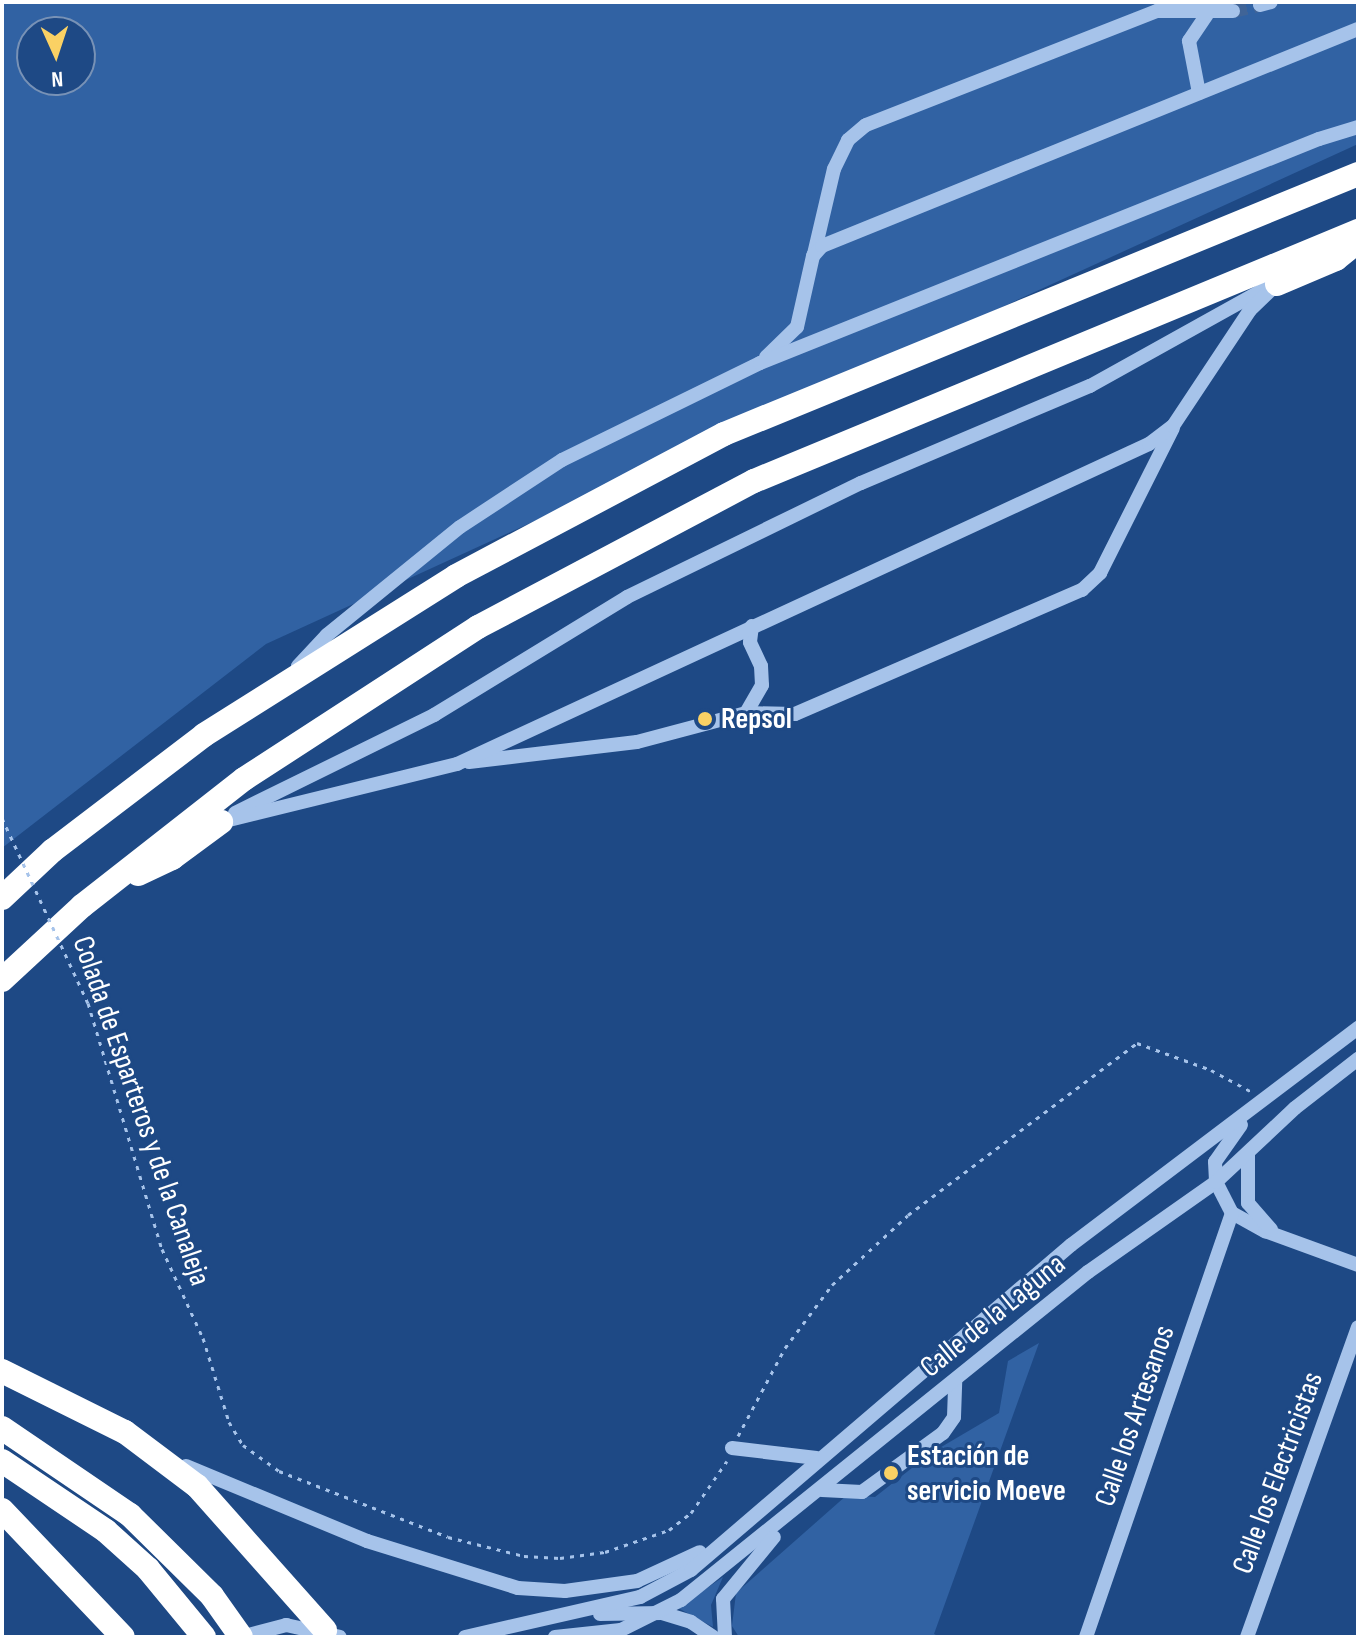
<!DOCTYPE html>
<meta charset="utf-8">
<style>
body{margin:0}
#map{position:relative;width:1360px;height:1639px;overflow:hidden;background:#1e4985;font-family:"Sofia Sans Condensed",sans-serif}
div>[style]{position:absolute}
.green>*{inset:0;background:#3162a3}
.minor-tunnel>*{height:14px;margin-top:-7px;transform-origin:0;background:repeating-linear-gradient(90deg,#406497 0 14px,transparent 0 21px)}
.path>*{height:3px;margin-top:-1.5px;transform-origin:0;background:repeating-linear-gradient(90deg,#a6c3ea 0 4px,transparent 0 10px)}
.minor>*{height:14px;margin:-7px;padding:0 7px;transform-origin:7px;border-radius:7px;background:#a6c3ea}
.highway>*{height:24px;margin:-12px;padding:0 12px;transform-origin:12px;border-radius:12px;background:#fff}
.path-bridge>*{height:3px;margin-top:-1.5px;transform-origin:0;background:repeating-linear-gradient(90deg,#a6c3ea 0 4px,transparent 0 10px)}
.highway-bridge>*{height:24px;margin:-12px;padding:0 12px;transform-origin:12px;border-radius:12px;background:#fff}
.dots>*{width:22px;height:22px;translate:-50% -50%;box-sizing:border-box;border:4px solid #1e4985;border-radius:50%}
span{translate:-50% -50%;white-space:nowrap;text-align:center;line-height:1.15;-webkit-text-stroke:6px #1e4985;paint-order:stroke}
.poi-label{font-size:30px;color:#fff;font-weight:700}
.left{translate:0 -50%;text-align:left}
.street-label{font-size:30px;color:#fff}
.frame{position:absolute;inset:0;border:4px solid #fff;pointer-events:none}
.north{position:absolute;left:16px;top:16px;width:80px;height:80px;box-sizing:border-box;background:#1e4985;border:2px solid #7892b6;border-radius:50%;rotate:177deg;font-size:22px;font-weight:700;line-height:32px;text-align:center;color:#fff}
.north::after{content:'';display:block;margin:auto;width:28px;height:36px;background:#fad164;clip-path:polygon(50% 0,100% 100%,50% 72%,0 100%)}
</style>
<div id="map">
<div class="green">
<div style="clip-path:polygon(evenodd,2px 2px,1358px 2px,1358px 144px,266px 644px,2px 848px,2px 2px,32px 32px,80px 32px,80px 80px,32px 80px,32px 32px)"></div>
<div style="clip-path:polygon(1039px 1343px,934px 1634px,940px 1637px,739px 1637px,732px 1626px,736px 1593px,847px 1495px,875px 1497px,931px 1453px,999px 1413px,1008px 1361px)"></div>
<div style="clip-path:polygon(723px 1577px,711px 1605px,713px 1627px,678px 1608px)"></div>
</div>
<div class="minor-tunnel">
<div style="left:1233px;top:11px;width:28px;rotate:-13deg"></div>
</div>
<div class="path">
<div style="left:88px;top:1003px;width:257px;rotate:73.3deg"></div>
<div style="left:162px;top:1249px;width:98px;rotate:65.3deg"></div>
<div style="left:203px;top:1338px;width:88px;rotate:72.8deg"></div>
<div style="left:229px;top:1422px;width:27px;rotate:59deg"></div>
<div style="left:243px;top:1445px;width:44px;rotate:35.8deg"></div>
<div style="left:279px;top:1471px;width:181px;rotate:21.3deg"></div>
<div style="left:448px;top:1537px;width:78px;rotate:14deg"></div>
<div style="left:524px;top:1556px;width:36px;rotate:3deg"></div>
<div style="left:560px;top:1558px;width:45px;rotate:-7.6deg"></div>
<div style="left:605px;top:1552px;width:68px;rotate:-19deg"></div>
<div style="left:669px;top:1530px;width:28px;rotate:-38deg"></div>
<div style="left:691px;top:1513px;width:63px;rotate:-55.3deg"></div>
<div style="left:738px;top:1436px;width:100px;rotate:-61.9deg"></div>
<div style="left:785px;top:1348px;width:79px;rotate:-53.3deg"></div>
<div style="left:832px;top:1285px;width:103px;rotate:-42.6deg"></div>
<div style="left:908px;top:1215px;width:286px;rotate:-36.9deg"></div>
<div style="left:1137px;top:1043px;width:79px;rotate:20deg"></div>
<div style="left:1211px;top:1070px;width:47px;rotate:28.2deg"></div>
</div>
<div class="minor">
<div style="left:1260px;top:5px;width:11px;rotate:-15deg"></div>
<div style="left:1199px;top:93px;width:53px;rotate:-100.9deg"></div>
<div style="left:1189px;top:41px;width:32px;rotate:-56deg"></div>
<div style="left:814px;top:254px;width:87px;rotate:-76.8deg"></div>
<div style="left:834px;top:169px;width:32px;rotate:-64deg"></div>
<div style="left:848px;top:140px;width:23px;rotate:-40deg"></div>
<div style="left:866px;top:125px;width:313px;rotate:-21.4deg"></div>
<div style="left:1157px;top:11px;width:76px"></div>
<div style="left:766px;top:357px;width:43px;rotate:-44.1deg"></div>
<div style="left:797px;top:327px;width:73px;rotate:-77.3deg"></div>
<div style="left:813px;top:256px;width:13px;rotate:-48deg"></div>
<div style="left:822px;top:246px;width:578px;rotate:-22.04deg"></div>
<div style="left:298px;top:666px;width:42px;rotate:-46.9deg"></div>
<div style="left:327px;top:635px;width:171px;rotate:-39.1deg"></div>
<div style="left:460px;top:527px;width:122px;rotate:-33.3deg"></div>
<div style="left:562px;top:460px;width:220px;rotate:-26.1deg"></div>
<div style="left:760px;top:363px;width:602px;rotate:-21.84deg"></div>
<div style="left:1319px;top:139px;width:41px;rotate:-17.1deg"></div>
<div style="left:746px;top:713px;width:32px;rotate:-60deg"></div>
<div style="left:762px;top:685px;width:19px;rotate:-93deg"></div>
<div style="left:761px;top:666px;width:26px;rotate:-115deg"></div>
<div style="left:750px;top:642px;width:16px;rotate:-83deg"></div>
<div style="left:469px;top:762px;width:169px;rotate:-6.8deg"></div>
<div style="left:637px;top:742px;width:113px;rotate:-14.9deg"></div>
<div style="left:746px;top:713px;width:49px;rotate:1.2deg"></div>
<div style="left:795px;top:714px;width:313px;rotate:-23.4deg"></div>
<div style="left:1082px;top:590px;width:25px;rotate:-43deg"></div>
<div style="left:1100px;top:573px;width:162px;rotate:-63.3deg"></div>
<div style="left:235px;top:813px;width:222px;rotate:-26.2deg"></div>
<div style="left:434px;top:715px;width:226px;rotate:-31.4deg"></div>
<div style="left:627px;top:597px;width:260px;rotate:-26deg"></div>
<div style="left:861px;top:483px;width:249px;rotate:-23deg"></div>
<div style="left:1090px;top:386px;width:201px;rotate:-29.1deg"></div>
<div style="left:221px;top:822px;width:243px;rotate:-13.8deg"></div>
<div style="left:457px;top:764px;width:762px;rotate:-24.82deg"></div>
<div style="left:1149px;top:444px;width:30px;rotate:-37deg"></div>
<div style="left:1173px;top:426px;width:139px;rotate:-56.4deg"></div>
<div style="left:1250px;top:310px;width:37px;rotate:-44deg"></div>
<div style="left:1241px;top:1125px;width:45px;rotate:125.1deg"></div>
<div style="left:1215px;top:1162px;width:20px;rotate:87deg"></div>
<div style="left:1216px;top:1182px;width:35px;rotate:63deg"></div>
<div style="left:1232px;top:1213px;width:38px;rotate:29deg"></div>
<div style="left:1265px;top:1231px;width:99px;rotate:20.1deg"></div>
<div style="left:1248px;top:1155px;width:48px;rotate:90deg"></div>
<div style="left:1248px;top:1203px;width:35px;rotate:49deg"></div>
<div style="left:732px;top:1448px;width:85px;rotate:6.8deg"></div>
<div style="left:186px;top:1466px;width:196px;rotate:22.5deg"></div>
<div style="left:367px;top:1541px;width:158px;rotate:17.3deg"></div>
<div style="left:518px;top:1588px;width:47px;rotate:3.7deg"></div>
<div style="left:565px;top:1591px;width:73px;rotate:-7.9deg"></div>
<div style="left:637px;top:1581px;width:69px;rotate:-24.7deg"></div>
<div style="left:822px;top:1490px;width:40px;rotate:2.9deg"></div>
<div style="left:862px;top:1492px;width:100px;rotate:-36.1deg"></div>
<div style="left:943px;top:1433px;width:19px;rotate:-55deg"></div>
<div style="left:954px;top:1417px;width:36px;rotate:-88deg"></div>
<div style="left:600px;top:1614px;width:62px;rotate:-0.9deg"></div>
<div style="left:662px;top:1613px;width:30px;rotate:17deg"></div>
<div style="left:691px;top:1622px;width:27px;rotate:34deg"></div>
<div style="left:241px;top:1637px;width:47px;rotate:-14.9deg"></div>
<div style="left:286px;top:1625px;width:55px;rotate:12.5deg"></div>
<div style="left:465px;top:1637px;width:180px;rotate:-12.9deg"></div>
<div style="left:640px;top:1597px;width:58px;rotate:-27.9deg"></div>
<div style="left:691px;top:1570px;width:500px;rotate:-40.54deg"></div>
<div style="left:1071px;top:1245px;width:360px;rotate:-37.1deg"></div>
<div style="left:555px;top:1637px;width:66px;rotate:-6.1deg"></div>
<div style="left:621px;top:1630px;width:67px;rotate:-26.6deg"></div>
<div style="left:681px;top:1600px;width:523px;rotate:-38.87deg"></div>
<div style="left:1088px;top:1272px;width:156px;rotate:-35.1deg"></div>
<div style="left:1216px;top:1182px;width:108px;rotate:-43.1deg"></div>
<div style="left:1295px;top:1108px;width:80px;rotate:-37.9deg"></div>
<div style="left:725px;top:1637px;width:38px;rotate:-93deg"></div>
<div style="left:723px;top:1599px;width:80px;rotate:-50.6deg"></div>
<div style="left:1086px;top:1637px;width:448px;rotate:-71deg"></div>
<div style="left:1247px;top:1637px;width:329px;rotate:-70.3deg"></div>
</div>
<div class="highway">
<div style="left:1277px;top:284px;width:64px;rotate:-23deg"></div>
<div style="left:1336px;top:259px;width:28px;rotate:-39deg"></div>
<div style="left:138px;top:874px;width:38px;rotate:-25deg"></div>
<div style="left:172px;top:858px;width:61px;rotate:-36.3deg"></div>
<div style="left:2px;top:898px;width:69px;rotate:-43.2deg"></div>
<div style="left:52px;top:851px;width:191px;rotate:-37.3deg"></div>
<div style="left:204px;top:735px;width:298px;rotate:-32.2deg"></div>
<div style="left:456px;top:576px;width:303px;rotate:-27.9deg"></div>
<div style="left:724px;top:434px;width:685px;rotate:-22.3deg"></div>
<div style="left:2px;top:980px;width:109px;rotate:-42.8deg"></div>
<div style="left:82px;top:906px;width:206px;rotate:-38.1deg"></div>
<div style="left:244px;top:779px;width:279px;rotate:-33deg"></div>
<div style="left:478px;top:627px;width:312px;rotate:-27.9deg"></div>
<div style="left:754px;top:481px;width:654px;rotate:-22.49deg"></div>
<div style="left:2px;top:1371px;width:137px;rotate:26.4deg"></div>
<div style="left:125px;top:1432px;width:90px;rotate:36.9deg"></div>
<div style="left:197px;top:1486px;width:193px;rotate:48.4deg"></div>
<div style="left:2px;top:1428px;width:155px;rotate:34.2deg"></div>
<div style="left:130px;top:1515px;width:115px;rotate:44.6deg"></div>
<div style="left:2px;top:1461px;width:125px;rotate:33.9deg"></div>
<div style="left:106px;top:1531px;width:57px;rotate:42.1deg"></div>
<div style="left:148px;top:1569px;width:88px;rotate:50.5deg"></div>
<div style="left:2px;top:1510px;width:175px;rotate:46.4deg"></div>
</div>
<div class="path-bridge">
<div style="left:2px;top:818px;width:204px;rotate:65.1deg"></div>
</div>
<div class="highway-bridge">
<div style="left:212px;top:1596px;width:50px;rotate:54.7deg"></div>
</div>
<div class="dots">
<div style="left:705px;top:719px;background:#fad164"></div>
<div style="left:891px;top:1473px;background:#fad164"></div>
</div>
<div class="poi-label">
<span class="left" style="left:721px;top:719px">Repsol</span>
<span class="left" style="left:907px;top:1473px">Estación de<br>servicio Moeve</span>
</div>
<div class="street-label">
<span style="left:141px;top:1111px;rotate:71deg">Colada de Esparteros y de la Canaleja</span>
<span style="left:993px;top:1316px;rotate:-39deg">Calle de la Laguna</span>
<span style="left:1135px;top:1416px;rotate:-71deg">Calle los Artesanos</span>
<span style="left:1278px;top:1473px;rotate:-70deg">Calle los Electricistas</span>
</div>
<div class="frame"></div>
<div class="north">N</div>
</div>
